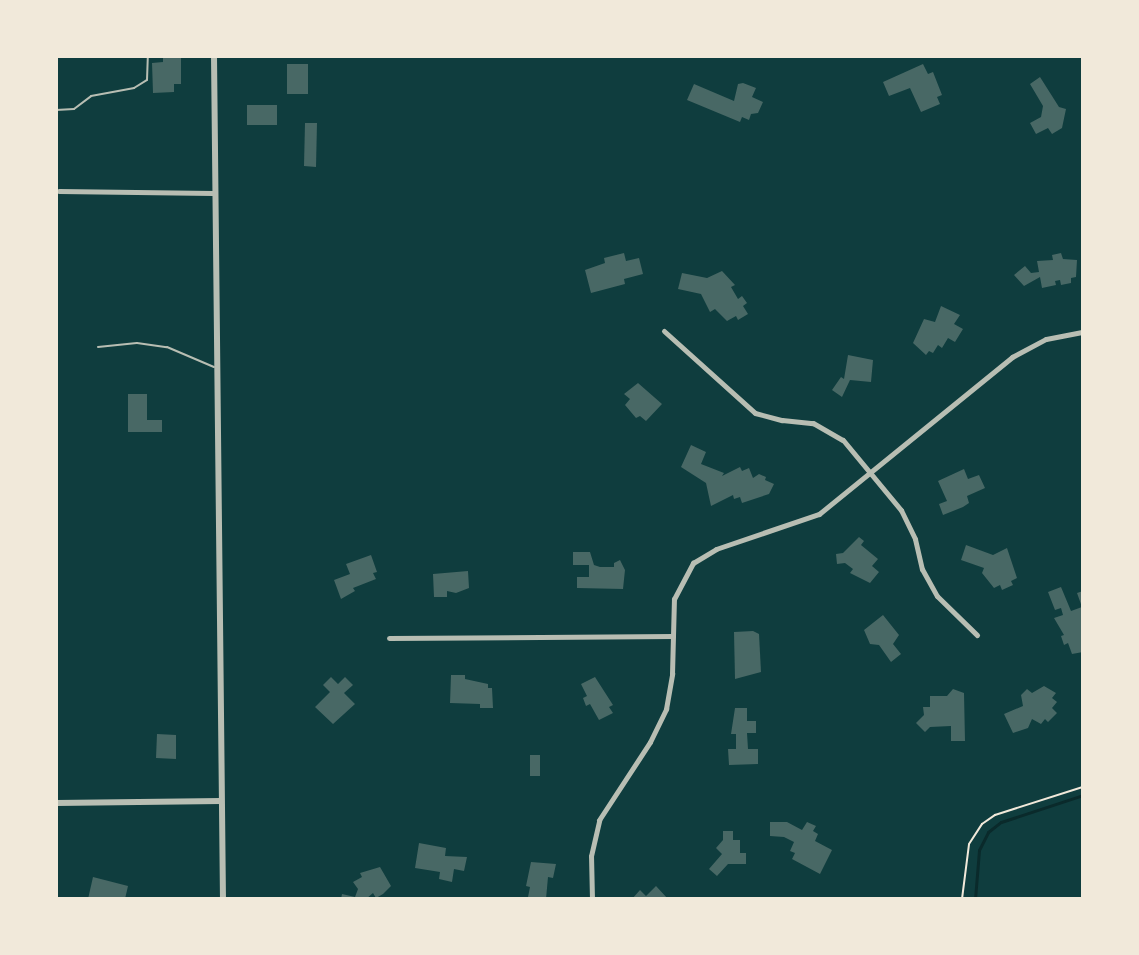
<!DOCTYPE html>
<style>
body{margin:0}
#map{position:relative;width:1139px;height:955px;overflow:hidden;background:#0f3d3e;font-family:"Source Sans 3",sans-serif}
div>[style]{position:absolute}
.stream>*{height:3px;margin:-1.5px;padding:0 1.5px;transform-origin:1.5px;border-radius:1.5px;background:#0a2a2b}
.building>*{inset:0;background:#486865}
.path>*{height:2px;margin:-1px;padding:0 1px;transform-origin:1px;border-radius:1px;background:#f1e9da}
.service>*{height:2px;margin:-1px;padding:0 1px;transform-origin:1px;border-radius:1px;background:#b8beb3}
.minor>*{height:5px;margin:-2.5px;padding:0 2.5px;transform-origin:2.5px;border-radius:2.5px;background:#b8beb3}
.tertiary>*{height:6px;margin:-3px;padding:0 3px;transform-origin:3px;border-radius:3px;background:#b8beb3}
span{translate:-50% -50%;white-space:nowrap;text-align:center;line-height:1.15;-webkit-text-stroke:8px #f1e9da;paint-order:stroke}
.frame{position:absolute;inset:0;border:58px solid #f1e9da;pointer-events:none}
</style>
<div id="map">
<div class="stream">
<div style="left:975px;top:899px;width:49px;rotate:-85.3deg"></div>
<div style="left:979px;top:850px;width:20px;rotate:-63deg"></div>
<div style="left:988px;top:832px;width:16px;rotate:-38deg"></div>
<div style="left:1001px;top:822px;width:86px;rotate:-18.2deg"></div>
</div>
<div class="building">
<div style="clip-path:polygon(163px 56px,181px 56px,181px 84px,174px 84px,174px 92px,153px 93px,152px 63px,163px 62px)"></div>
<div style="clip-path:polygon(287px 64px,308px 64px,308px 94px,287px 94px)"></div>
<div style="clip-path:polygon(923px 64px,928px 74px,933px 72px,942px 95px,937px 97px,940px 104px,921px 112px,910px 88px,889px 96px,883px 82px)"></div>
<div style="clip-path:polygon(1040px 77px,1059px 107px,1066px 109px,1062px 128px,1052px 134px,1048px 128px,1036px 134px,1030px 123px,1041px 117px,1043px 106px,1030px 84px)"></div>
<div style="clip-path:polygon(743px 83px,756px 88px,752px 97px,763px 102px,758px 113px,751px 114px,749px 120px,742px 117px,740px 122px,687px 100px,694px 84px,734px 101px,738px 84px)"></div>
<div style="clip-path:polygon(247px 105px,277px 105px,277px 125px,247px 125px)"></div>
<div style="clip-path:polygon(305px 123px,317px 123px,316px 167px,304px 166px)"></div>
<div style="clip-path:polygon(624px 253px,626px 261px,639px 258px,643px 274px,624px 279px,625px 284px,591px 293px,585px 270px,605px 263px,604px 258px)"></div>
<div style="clip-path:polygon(1061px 253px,1063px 259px,1077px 260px,1076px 277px,1071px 278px,1071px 283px,1061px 285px,1060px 280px,1055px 281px,1056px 285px,1042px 288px,1040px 277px,1024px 286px,1014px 275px,1025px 266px,1031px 273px,1039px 272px,1037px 261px,1053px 260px,1052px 255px)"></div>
<div style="clip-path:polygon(722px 271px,735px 285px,731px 287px,738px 299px,742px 296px,747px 303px,743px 306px,748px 314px,738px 320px,736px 316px,727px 321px,715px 309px,710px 312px,701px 294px,678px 289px,682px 273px,707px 278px)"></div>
<div style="clip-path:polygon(941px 306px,960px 315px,954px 324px,963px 329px,955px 342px,948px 338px,942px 348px,938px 345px,933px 353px,929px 351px,926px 355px,913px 343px,924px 319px,935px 322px)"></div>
<div style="clip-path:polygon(848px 355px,873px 360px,871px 382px,850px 380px,842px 397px,832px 390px,841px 377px,844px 379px)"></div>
<div style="clip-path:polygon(638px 383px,662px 404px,646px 421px,640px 416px,636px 418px,625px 405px,630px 399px,624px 394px)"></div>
<div style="clip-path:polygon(128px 394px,147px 394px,147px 420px,162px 420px,162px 432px,128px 432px)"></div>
<div style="clip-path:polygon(691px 445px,706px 452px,701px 464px,724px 473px,722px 476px,740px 467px,742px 471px,749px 468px,753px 478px,759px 474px,766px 477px,765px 480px,774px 484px,769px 494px,742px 503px,740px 497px,734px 499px,733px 495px,711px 506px,706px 483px,681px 467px)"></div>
<div style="clip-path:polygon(964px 469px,968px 479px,979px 475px,985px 488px,967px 496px,969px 503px,963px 507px,943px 515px,939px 504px,947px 501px,938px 481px)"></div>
<div style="clip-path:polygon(859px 537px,864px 541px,861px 545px,878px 559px,872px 566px,879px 572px,870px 583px,850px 573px,853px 569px,845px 563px,837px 564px,836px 554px,843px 553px)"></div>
<div style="clip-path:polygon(966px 545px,993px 555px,1007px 548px,1017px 578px,1011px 581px,1013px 585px,1002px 590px,1000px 585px,994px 588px,982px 573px,984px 568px,961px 560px)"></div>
<div style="clip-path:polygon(573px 552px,590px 552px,594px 565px,600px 567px,614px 567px,614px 563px,620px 560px,625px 570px,623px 589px,577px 588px,577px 577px,589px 577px,589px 565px,573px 565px)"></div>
<div style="clip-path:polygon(371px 555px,377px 572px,373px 573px,376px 579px,353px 588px,355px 591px,341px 599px,334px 580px,350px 574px,346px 564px)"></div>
<div style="clip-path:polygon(468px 571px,469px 588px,456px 593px,447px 591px,447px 597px,434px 597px,433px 574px)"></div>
<div style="clip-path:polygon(1061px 587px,1071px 611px,1082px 607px,1077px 593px,1083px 591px,1083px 652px,1072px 654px,1068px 643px,1064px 645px,1061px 636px,1064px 635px,1054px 618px,1063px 615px,1061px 608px,1055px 610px,1048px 592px)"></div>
<div style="clip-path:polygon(883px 615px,899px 635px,893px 644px,901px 654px,891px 662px,879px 645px,870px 644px,864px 630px)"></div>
<div style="clip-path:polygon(753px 631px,759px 634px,761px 672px,735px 679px,734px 632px)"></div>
<div style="clip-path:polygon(451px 675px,465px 675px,465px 679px,488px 684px,488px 688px,492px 688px,493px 708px,480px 708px,480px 704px,450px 703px)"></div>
<div style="clip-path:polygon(331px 677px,338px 684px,345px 677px,353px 685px,344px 693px,355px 704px,333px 724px,315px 707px,330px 692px,323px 685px)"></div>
<div style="clip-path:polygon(595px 677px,613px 705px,609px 707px,613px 713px,599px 720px,590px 704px,586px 706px,583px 698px,587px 696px,581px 684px)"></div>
<div style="clip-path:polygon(1044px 686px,1056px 693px,1052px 698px,1057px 702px,1052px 708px,1057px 713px,1048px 722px,1045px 719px,1041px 724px,1032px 719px,1028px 728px,1013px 733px,1004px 714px,1023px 706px,1021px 695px,1027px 689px,1032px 693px)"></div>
<div style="clip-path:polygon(953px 689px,964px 693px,965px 741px,951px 741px,951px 726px,930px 727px,925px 732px,916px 723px,924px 715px,923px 707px,930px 707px,930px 696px,947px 696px)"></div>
<div style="clip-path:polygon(735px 708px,747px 708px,747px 721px,756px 721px,756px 733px,747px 733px,748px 749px,758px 749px,758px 764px,729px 765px,728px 749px,736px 749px,736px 734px,731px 734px)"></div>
<div style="clip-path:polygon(157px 734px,176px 735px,176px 759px,156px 758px)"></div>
<div style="clip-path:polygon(530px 755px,540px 755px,540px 776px,530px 776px)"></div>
<div style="clip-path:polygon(770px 822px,787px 822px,802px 830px,807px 822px,816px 826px,813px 831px,818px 834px,815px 841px,832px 850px,820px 874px,792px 859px,795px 853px,790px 851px,794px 842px,784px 837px,770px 836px)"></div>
<div style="clip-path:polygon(723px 831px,733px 831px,733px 840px,740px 840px,740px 853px,746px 853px,746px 864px,728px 864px,717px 876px,709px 869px,722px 854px,716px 848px,723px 840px)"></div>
<div style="clip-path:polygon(419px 843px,446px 848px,445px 856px,467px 857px,464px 871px,454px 869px,452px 882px,439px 879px,440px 872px,415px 868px)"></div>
<div style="clip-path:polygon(531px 862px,556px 864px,553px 878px,548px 877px,546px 899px,522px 899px,528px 897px,530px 887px,526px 886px)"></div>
<div style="clip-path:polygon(380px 867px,391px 886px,383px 894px,376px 898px,373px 893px,366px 899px,341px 899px,342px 894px,355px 897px,358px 889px,353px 882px,362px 877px,360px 873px)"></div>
<div style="clip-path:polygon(93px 877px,128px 886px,125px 899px,88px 899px)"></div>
<div style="clip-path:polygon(656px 886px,668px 899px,632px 899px,640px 890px,646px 896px)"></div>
</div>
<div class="path">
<div style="left:962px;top:899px;width:55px;rotate:-82.7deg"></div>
<div style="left:969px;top:844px;width:24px;rotate:-57deg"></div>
<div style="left:982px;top:824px;width:16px;rotate:-35deg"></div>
<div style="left:995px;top:815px;width:92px;rotate:-17.7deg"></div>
</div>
<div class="service">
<div style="left:56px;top:110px;width:18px;rotate:-3deg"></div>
<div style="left:74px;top:109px;width:21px;rotate:-37deg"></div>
<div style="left:91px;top:96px;width:44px;rotate:-10.5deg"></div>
<div style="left:134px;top:88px;width:15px;rotate:-32deg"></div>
<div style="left:147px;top:80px;width:24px;rotate:-88deg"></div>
<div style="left:98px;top:347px;width:39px;rotate:-6deg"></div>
<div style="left:137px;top:343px;width:30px;rotate:8deg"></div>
<div style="left:167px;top:347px;width:51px;rotate:23.1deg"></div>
</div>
<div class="minor">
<div style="left:59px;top:191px;width:154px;rotate:0.7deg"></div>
<div style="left:664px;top:331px;width:122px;rotate:42deg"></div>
<div style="left:755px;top:413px;width:28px;rotate:15deg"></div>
<div style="left:782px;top:420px;width:31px;rotate:6deg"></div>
<div style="left:813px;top:423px;width:34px;rotate:30deg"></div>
<div style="left:843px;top:440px;width:91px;rotate:50.4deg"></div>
<div style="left:901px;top:510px;width:32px;rotate:64deg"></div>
<div style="left:915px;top:539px;width:31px;rotate:77deg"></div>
<div style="left:922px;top:569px;width:31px;rotate:61deg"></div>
<div style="left:937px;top:596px;width:56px;rotate:44.3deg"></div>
<div style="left:389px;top:638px;width:284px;rotate:-0.4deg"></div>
<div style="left:592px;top:899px;width:43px;rotate:-91.3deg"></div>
<div style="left:591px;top:856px;width:37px;rotate:-77deg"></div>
<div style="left:599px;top:820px;width:93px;rotate:-56.8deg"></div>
<div style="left:650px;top:742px;width:37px;rotate:-64deg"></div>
<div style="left:666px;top:709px;width:36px;rotate:-80deg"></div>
<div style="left:672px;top:674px;width:75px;rotate:-88.5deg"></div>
<div style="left:674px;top:599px;width:41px;rotate:-62.2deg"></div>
<div style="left:693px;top:563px;width:27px;rotate:-31deg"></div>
<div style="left:716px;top:549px;width:109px;rotate:-18.8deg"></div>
<div style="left:819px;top:514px;width:249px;rotate:-39.1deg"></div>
<div style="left:1012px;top:357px;width:38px;rotate:-28deg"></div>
<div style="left:1046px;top:339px;width:38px;rotate:-11deg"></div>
</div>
<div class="tertiary">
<div style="left:214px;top:56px;width:843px;rotate:89.39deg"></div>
<div style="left:56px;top:803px;width:165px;rotate:-0.7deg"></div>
</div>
<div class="frame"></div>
</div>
